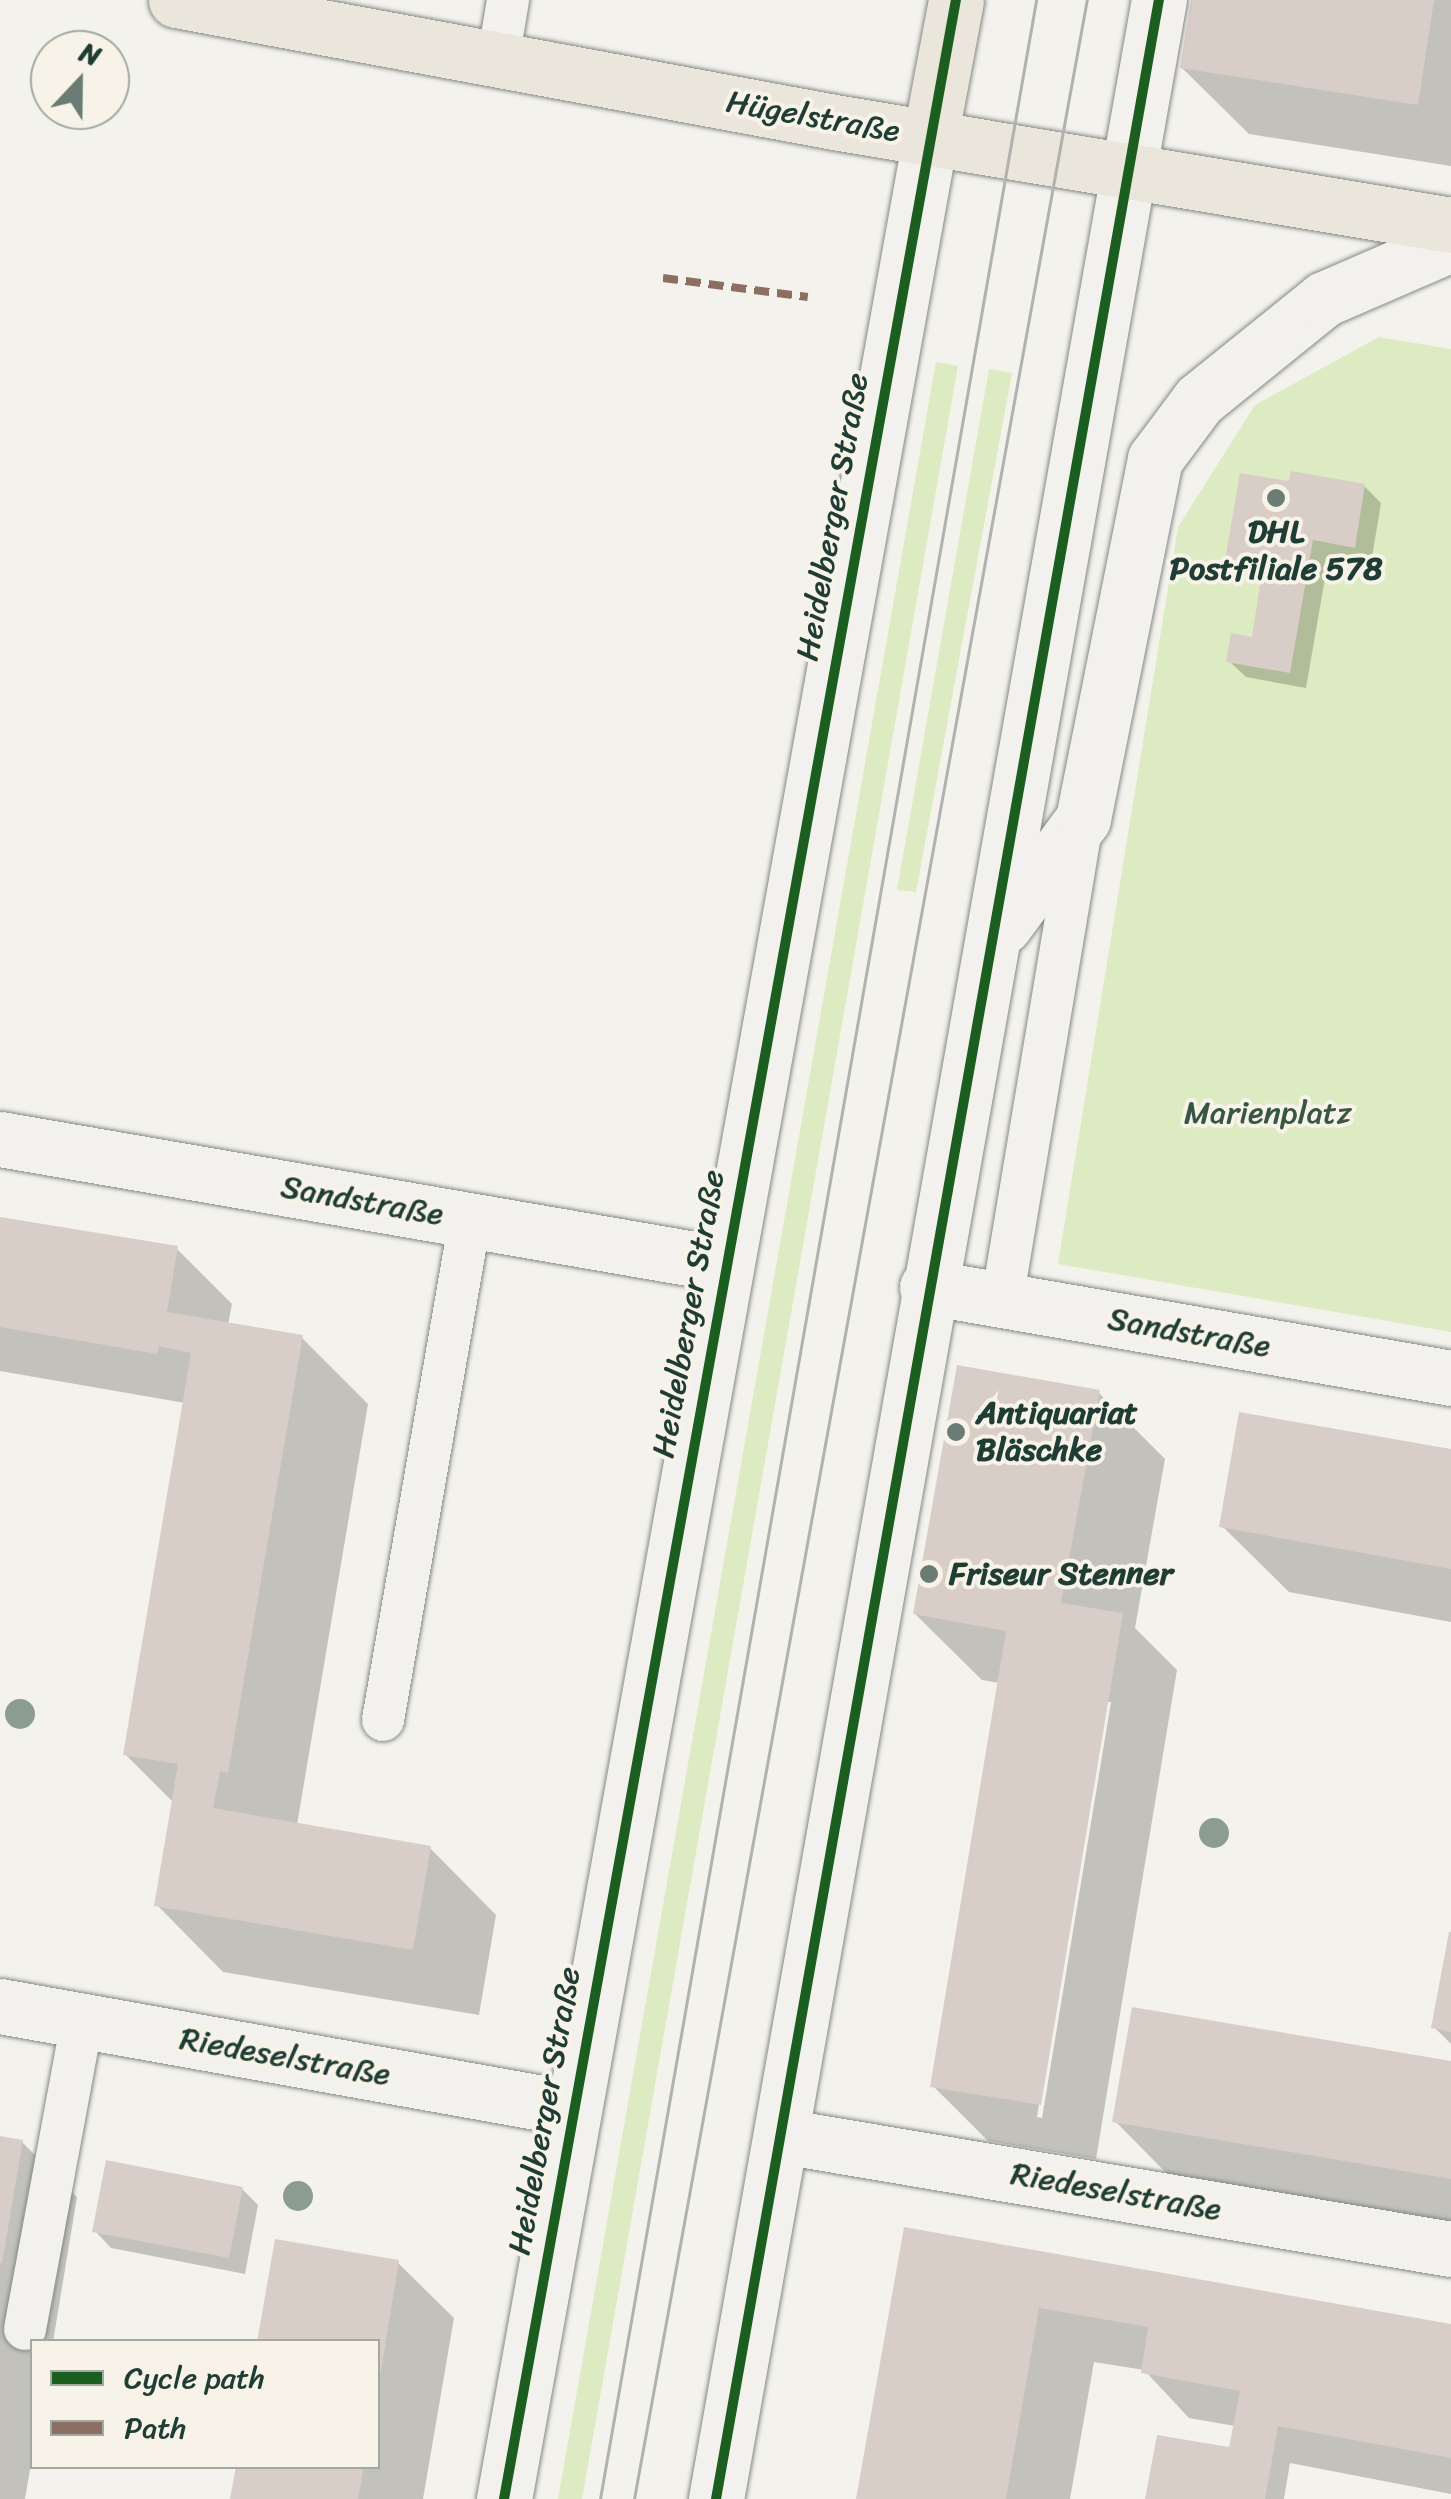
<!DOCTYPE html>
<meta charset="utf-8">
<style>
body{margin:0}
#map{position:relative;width:1451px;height:2499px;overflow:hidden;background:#f4f2ec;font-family:Sriracha,sans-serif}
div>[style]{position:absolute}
.green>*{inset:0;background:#dcebc1}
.shadow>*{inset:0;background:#0003}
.building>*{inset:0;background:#d8cec7}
.roads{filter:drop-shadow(0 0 2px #848985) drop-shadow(0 0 2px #848985)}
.lane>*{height:42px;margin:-21px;padding:0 21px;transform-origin:21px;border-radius:21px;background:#f2f1ed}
.street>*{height:55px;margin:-27.5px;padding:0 27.5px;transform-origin:27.5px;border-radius:27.5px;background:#f2f1ed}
.secondary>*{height:55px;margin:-27.5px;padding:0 27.5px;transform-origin:27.5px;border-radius:27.5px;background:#f2f1ed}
.primary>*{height:55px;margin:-27.5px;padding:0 27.5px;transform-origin:27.5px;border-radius:27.5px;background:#ebe6db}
.tram>*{height:2.5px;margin:-1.25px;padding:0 1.25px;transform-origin:1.25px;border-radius:1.25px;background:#b0b2ae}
.quiet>*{height:8px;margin-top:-4px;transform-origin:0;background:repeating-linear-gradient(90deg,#8d6e63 0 15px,transparent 0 23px)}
.cycleway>*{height:10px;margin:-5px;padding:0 5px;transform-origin:5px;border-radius:5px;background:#1b5e20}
.trees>*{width:30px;height:30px;margin:-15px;border-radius:50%;background:#8d9c90}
.dots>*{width:28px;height:28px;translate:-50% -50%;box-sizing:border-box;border:5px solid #f7f3e8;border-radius:50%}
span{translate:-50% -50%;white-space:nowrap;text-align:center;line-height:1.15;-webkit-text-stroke:8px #f7f3e8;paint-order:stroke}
.street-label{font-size:32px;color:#1f3d34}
.poi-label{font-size:32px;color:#1f3d34;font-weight:700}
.left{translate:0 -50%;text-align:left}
.park-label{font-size:32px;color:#385644}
.legend{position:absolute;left:30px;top:2339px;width:350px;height:130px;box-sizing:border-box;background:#f7f3e8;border:2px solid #a1aaa0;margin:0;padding:12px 18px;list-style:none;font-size:30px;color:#1f3d34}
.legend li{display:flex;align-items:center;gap:20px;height:50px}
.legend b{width:50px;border:2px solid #a1aaa0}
.north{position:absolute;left:30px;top:30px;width:100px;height:100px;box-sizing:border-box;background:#f7f3e8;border:2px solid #a1aaa0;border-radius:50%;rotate:22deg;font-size:28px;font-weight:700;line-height:40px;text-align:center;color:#1f3d34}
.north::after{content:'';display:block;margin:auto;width:35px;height:45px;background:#6a7c74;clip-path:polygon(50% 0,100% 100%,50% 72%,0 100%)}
</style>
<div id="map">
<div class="green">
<div style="clip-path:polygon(1379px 337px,1451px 349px,1451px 1332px,1058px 1264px,1178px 527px,1255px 405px)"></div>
<div style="clip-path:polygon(936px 362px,958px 366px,582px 2499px,558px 2499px)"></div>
<div style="clip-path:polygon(989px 369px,1012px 373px,916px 892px,897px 890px)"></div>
</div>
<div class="shadow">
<div style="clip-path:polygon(1193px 0,1451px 0,1451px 166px,1249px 134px,1182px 68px)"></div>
<div style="clip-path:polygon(1291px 484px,1364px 486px,1381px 503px,1371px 563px,1329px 555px,1306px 688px,1246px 677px,1229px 661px,1254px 639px,1264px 579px,1244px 576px,1228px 559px)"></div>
<div style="clip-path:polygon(0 1219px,177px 1249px,232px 1304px,228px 1325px,301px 1337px,368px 1404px,297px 1825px,430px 1848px,496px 1915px,479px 2015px,223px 1972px,157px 1905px,174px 1803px,125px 1754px,185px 1403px,0 1371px)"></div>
<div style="clip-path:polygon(evenodd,1099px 1393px,1165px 1459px,1135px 1628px,1177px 1670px,1096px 2159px,988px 2141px,933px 2086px,999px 1683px,982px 1680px,915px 1614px,1099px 1393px,1106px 1702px,1111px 1702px,1042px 2118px,1037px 2117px,1106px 1702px)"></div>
<div style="clip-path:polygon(1451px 1452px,1451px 1622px,1289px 1592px,1222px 1526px)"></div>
<div style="clip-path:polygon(1451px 1936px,1451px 2044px,1434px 2027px)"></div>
<div style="clip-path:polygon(1451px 2064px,1451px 2233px,1181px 2188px,1115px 2121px)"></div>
<div style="clip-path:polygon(0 2138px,22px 2142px,77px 2197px,53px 2342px,32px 2342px,32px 2458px,25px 2499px,0 2499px)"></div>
<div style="clip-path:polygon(242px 2189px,258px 2205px,245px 2274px,111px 2248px,95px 2231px)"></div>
<div style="clip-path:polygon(906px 2230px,1451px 2326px,1451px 2494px,1290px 2463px,1284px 2499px,1147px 2499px,1231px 2452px,1235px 2426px,1189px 2418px,1144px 2370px,1094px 2362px,1070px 2499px,859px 2499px)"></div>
<div style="clip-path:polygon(398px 2263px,454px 2318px,423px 2499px,233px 2499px,238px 2466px,378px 2466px,378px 2342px)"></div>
</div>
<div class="building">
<div style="clip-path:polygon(1191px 0,1434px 0,1418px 105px,1180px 68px)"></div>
<div style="clip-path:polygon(1291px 471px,1365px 484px,1355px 548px,1313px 540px,1290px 673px,1226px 662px,1231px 633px,1252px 637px,1263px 566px,1225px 560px,1240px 473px,1289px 481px)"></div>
<div style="clip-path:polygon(0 1217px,178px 1246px,167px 1312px,303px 1335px,228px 1773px,220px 1771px,213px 1808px,431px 1846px,413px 1950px,154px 1906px,178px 1764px,123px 1755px,191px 1353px,159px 1346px,157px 1354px,0 1327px)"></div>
<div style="clip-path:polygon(957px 1365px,1100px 1390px,1061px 1603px,1123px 1613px,1041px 2105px,930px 2087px,1006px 1631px,913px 1614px)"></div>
<div style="clip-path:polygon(1239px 1412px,1451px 1449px,1451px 1569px,1219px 1527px)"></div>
<div style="clip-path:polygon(1449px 1932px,1451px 1932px,1451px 2032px,1431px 2028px)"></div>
<div style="clip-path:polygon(1132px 2007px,1451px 2061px,1451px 2179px,1112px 2122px)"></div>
<div style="clip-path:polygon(0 2136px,23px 2140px,2px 2263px,0 2263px)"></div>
<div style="clip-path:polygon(106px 2160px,243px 2187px,229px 2258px,92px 2232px)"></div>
<div style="clip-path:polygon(904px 2227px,1451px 2324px,1451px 2458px,1278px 2426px,1265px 2499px,1145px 2499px,1157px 2435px,1229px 2447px,1240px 2391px,1141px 2373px,1148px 2327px,1039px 2308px,1006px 2499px,856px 2499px)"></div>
<div style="clip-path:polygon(275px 2239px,399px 2260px,380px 2377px,378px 2342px,257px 2342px)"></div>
<div style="clip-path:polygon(236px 2466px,364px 2466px,358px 2499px,230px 2499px)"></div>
</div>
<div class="roads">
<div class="lane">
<div style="left:498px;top:60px;width:61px;rotate:-80.5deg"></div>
<div style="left:1002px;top:1301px;width:485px;rotate:-80.5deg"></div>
<div style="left:383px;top:1720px;width:508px;rotate:-80.13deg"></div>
<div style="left:25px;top:2329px;width:314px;rotate:-79.5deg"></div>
</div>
<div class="street">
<div style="left:0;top:1139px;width:734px;rotate:9.81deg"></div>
<div style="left:927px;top:1287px;width:532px;rotate:9.85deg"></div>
<div style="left:0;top:2006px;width:579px;rotate:10.15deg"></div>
<div style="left:782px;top:2136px;width:678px;rotate:9.59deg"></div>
</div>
<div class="secondary">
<div style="left:1004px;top:926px;width:133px;rotate:-53.6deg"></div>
<div style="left:1083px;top:819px;width:367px;rotate:-78.7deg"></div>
<div style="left:1155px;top:459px;width:74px;rotate:-53.3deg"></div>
<div style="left:1199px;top:400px;width:161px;rotate:-38.9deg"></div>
<div style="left:1324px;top:299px;width:138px;rotate:-23.4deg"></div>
<div style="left:504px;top:2499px;width:2399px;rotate:-79.77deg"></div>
<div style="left:716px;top:2499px;width:2538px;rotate:-79.95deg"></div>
</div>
<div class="primary">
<div style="left:176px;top:0;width:669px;rotate:10.5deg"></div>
<div style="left:834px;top:122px;width:626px;rotate:9.48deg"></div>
<div style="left:930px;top:138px;width:140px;rotate:-79.3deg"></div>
</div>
</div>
<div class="tram">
<div style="left:600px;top:2499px;width:2537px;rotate:-80.1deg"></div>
<div style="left:634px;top:2499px;width:2540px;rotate:-79.73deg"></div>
</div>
<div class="quiet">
<div style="left:663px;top:278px;width:146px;rotate:7.5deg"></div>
</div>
<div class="cycleway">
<div style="left:504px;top:2499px;width:2540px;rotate:-79.75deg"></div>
<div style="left:716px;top:2499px;width:2538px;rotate:-79.95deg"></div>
</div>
<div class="trees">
<div style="left:20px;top:1714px"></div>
<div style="left:1214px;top:1833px"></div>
<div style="left:298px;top:2196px"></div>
</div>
<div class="dots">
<div style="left:1276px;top:498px;background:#6a7c74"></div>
<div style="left:956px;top:1432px;background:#6a7c74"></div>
<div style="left:929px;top:1574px;background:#6a7c74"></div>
</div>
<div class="street-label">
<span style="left:813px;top:117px;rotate:10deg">Hügelstraße</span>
<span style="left:833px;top:517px;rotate:-80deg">Heidelberger Straße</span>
<span style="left:362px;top:1201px;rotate:10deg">Sandstraße</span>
<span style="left:689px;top:1314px;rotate:-80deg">Heidelberger Straße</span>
<span style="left:1189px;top:1333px;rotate:10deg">Sandstraße</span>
<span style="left:285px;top:2057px;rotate:10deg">Riedeselstraße</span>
<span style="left:545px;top:2111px;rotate:-80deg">Heidelberger Straße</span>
<span style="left:1116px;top:2192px;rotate:10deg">Riedeselstraße</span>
</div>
<div class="poi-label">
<span style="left:1276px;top:551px">DHL<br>Postfiliale 578</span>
<span class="left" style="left:976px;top:1432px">Antiquariat<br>Bläschke</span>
<span class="left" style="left:949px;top:1574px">Friseur Stenner</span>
</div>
<div class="park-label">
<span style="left:1268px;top:1113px">Marienplatz</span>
</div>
<ul class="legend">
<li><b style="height:12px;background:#1b5e20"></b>Cycle path</li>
<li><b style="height:12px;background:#8d6e63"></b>Path</li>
</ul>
<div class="north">N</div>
</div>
